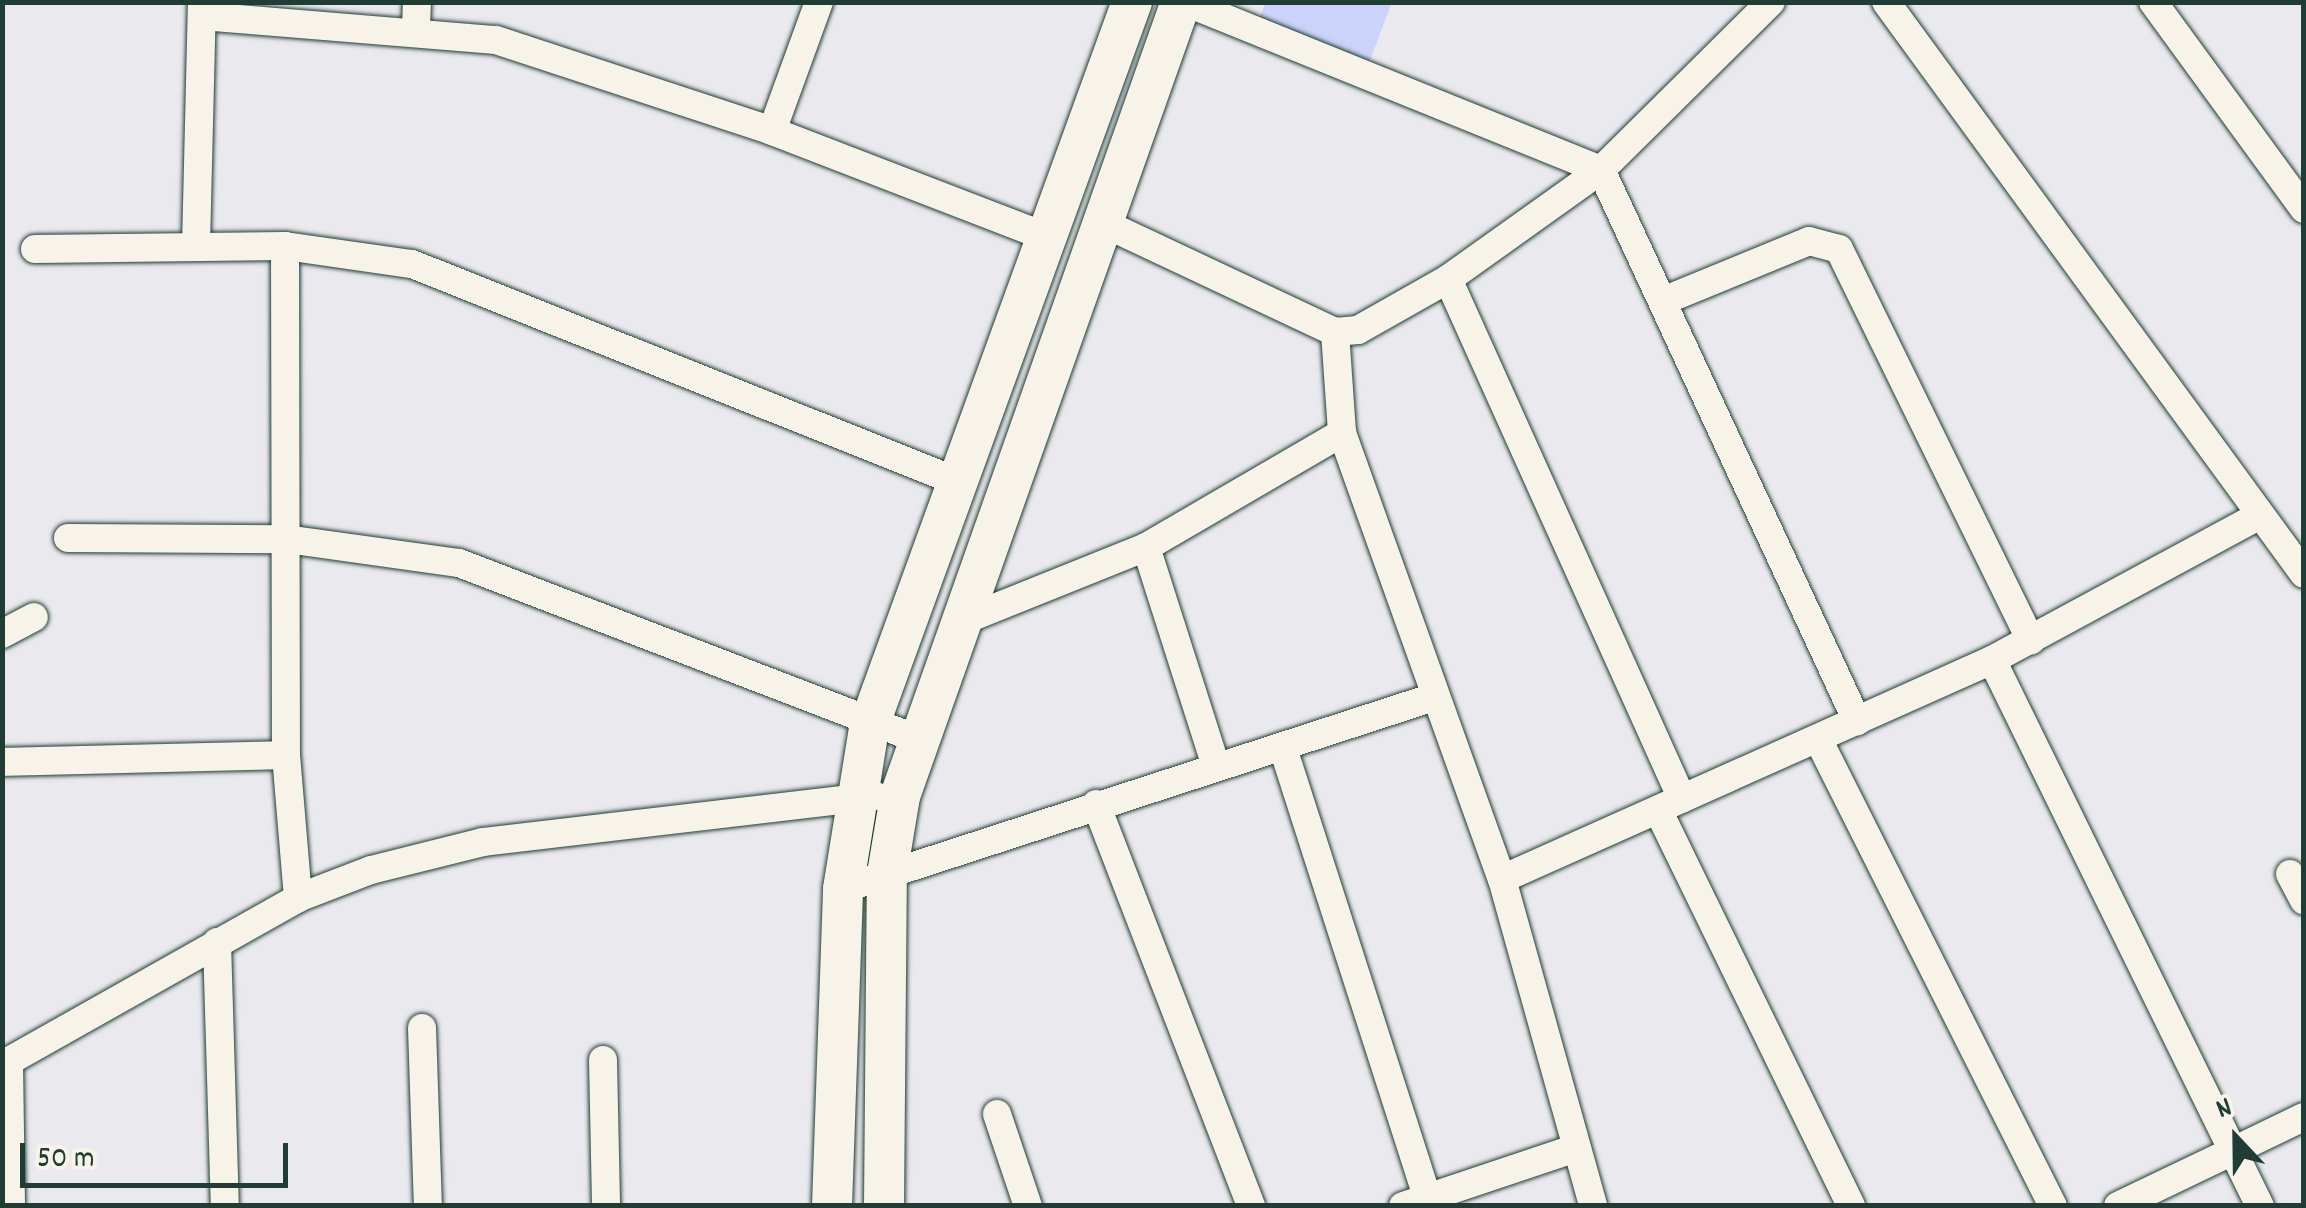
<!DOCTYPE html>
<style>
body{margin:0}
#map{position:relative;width:2306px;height:1208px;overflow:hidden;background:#eae9ee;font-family:Dekko,sans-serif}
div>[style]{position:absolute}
.building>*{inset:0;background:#cbd3fb}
.roads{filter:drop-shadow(0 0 2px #1f3d34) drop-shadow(0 0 2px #1f3d34)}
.street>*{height:28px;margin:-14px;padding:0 14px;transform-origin:14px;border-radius:14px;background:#f7f3e8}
.secondary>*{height:40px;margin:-20px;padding:0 20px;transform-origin:20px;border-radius:20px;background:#f7f3e8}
span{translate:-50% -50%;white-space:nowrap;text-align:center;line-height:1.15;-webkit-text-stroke:8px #f7f3e8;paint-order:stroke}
.frame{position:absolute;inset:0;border:5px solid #1f3d34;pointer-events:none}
.north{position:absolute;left:2186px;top:1088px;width:100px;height:100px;-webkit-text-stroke:8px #f7f3e8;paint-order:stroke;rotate:338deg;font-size:28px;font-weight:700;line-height:40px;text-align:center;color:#1f3d34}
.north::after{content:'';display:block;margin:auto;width:35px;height:45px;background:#1f3d34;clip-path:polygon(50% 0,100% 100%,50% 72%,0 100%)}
.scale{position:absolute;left:20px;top:1143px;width:268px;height:45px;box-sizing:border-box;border:5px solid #1f3d34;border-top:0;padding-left:12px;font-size:30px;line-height:35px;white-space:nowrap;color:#1f3d34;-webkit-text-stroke:8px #f7f3e8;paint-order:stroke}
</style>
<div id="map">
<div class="building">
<div style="clip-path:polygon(1266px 2px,1392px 2px,1369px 63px,1258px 22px)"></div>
</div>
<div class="roads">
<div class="street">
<div style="left:1185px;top:2px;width:449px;rotate:22deg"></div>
<div style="left:1601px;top:170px;width:608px;rotate:65.08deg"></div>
<div style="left:1886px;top:2px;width:708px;rotate:53.84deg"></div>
<div style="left:2153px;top:2px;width:256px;rotate:53.9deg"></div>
<div style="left:202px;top:16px;width:295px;rotate:4.7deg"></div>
<div style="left:496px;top:40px;width:291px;rotate:18.2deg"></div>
<div style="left:772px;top:131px;width:294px;rotate:21.1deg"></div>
<div style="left:416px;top:28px;width:26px;rotate:-88deg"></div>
<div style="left:772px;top:131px;width:137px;rotate:-70deg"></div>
<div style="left:1101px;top:222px;width:259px;rotate:25.2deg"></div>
<div style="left:1335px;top:332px;width:23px;rotate:-5deg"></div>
<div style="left:1358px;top:330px;width:103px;rotate:-29.5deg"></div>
<div style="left:1448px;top:279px;width:188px;rotate:-35.5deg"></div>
<div style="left:1601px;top:170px;width:239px;rotate:-44.7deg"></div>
<div style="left:196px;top:246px;width:244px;rotate:-88.6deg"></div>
<div style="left:285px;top:246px;width:509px;rotate:89.89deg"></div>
<div style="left:286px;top:755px;width:144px;rotate:85.2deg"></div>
<div style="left:35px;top:249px;width:250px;rotate:-0.7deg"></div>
<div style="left:285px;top:246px;width:128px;rotate:8.1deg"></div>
<div style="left:412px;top:264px;width:586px;rotate:21.75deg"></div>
<div style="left:1448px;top:279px;width:570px;rotate:65.77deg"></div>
<div style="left:1663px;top:301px;width:158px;rotate:-22.3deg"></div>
<div style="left:1809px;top:241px;width:31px;rotate:15deg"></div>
<div style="left:1839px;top:249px;width:436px;rotate:63.9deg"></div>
<div style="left:1335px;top:332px;width:101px;rotate:86deg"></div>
<div style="left:1342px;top:433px;width:474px;rotate:70.3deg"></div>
<div style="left:1502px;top:879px;width:339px;rotate:74.4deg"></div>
<div style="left:68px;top:538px;width:218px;rotate:0.3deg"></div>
<div style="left:286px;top:539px;width:175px;rotate:7.9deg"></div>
<div style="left:459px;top:563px;width:489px;rotate:21deg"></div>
<div style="left:1146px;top:547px;width:230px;rotate:72.3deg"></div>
<div style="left:957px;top:623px;width:204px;rotate:-21.9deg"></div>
<div style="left:1146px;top:547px;width:227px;rotate:-30.2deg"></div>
<div style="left:2px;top:634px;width:36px;rotate:-28deg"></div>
<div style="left:1992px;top:660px;width:608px;rotate:63.86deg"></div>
<div style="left:1818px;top:739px;width:523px;rotate:63.29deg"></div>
<div style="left:1283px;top:748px;width:472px;rotate:72.2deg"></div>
<div style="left:2px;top:762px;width:284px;rotate:-1.4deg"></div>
<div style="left:1096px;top:804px;width:431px;rotate:68.9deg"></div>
<div style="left:1659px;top:812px;width:438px;rotate:64deg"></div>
<div style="left:2290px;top:874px;width:30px;rotate:62deg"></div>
<div style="left:1502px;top:879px;width:537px;rotate:-24.08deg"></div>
<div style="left:1992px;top:660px;width:302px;rotate:-28.4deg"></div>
<div style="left:843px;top:889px;width:621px;rotate:-18deg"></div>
<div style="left:217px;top:942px;width:264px;rotate:88.3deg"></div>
<div style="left:422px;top:1028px;width:178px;rotate:88.1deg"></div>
<div style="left:603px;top:1060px;width:146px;rotate:88.8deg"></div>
<div style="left:9px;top:1062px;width:144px;rotate:89.2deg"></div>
<div style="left:2px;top:1065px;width:340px;rotate:-29.4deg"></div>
<div style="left:298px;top:898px;width:78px;rotate:-21deg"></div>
<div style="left:371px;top:870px;width:115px;rotate:-14deg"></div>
<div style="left:483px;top:842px;width:395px;rotate:-6.7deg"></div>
<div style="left:997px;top:1114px;width:97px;rotate:71.4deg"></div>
<div style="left:1403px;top:1206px;width:182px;rotate:-18.5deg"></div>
<div style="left:2118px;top:1206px;width:206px;rotate:-25.6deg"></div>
</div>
<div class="secondary">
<div style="left:832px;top:1206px;width:317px;rotate:-88deg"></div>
<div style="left:843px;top:889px;width:168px;rotate:-80.8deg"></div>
<div style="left:870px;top:723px;width:767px;rotate:-70.03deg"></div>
<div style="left:884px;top:1206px;width:332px;rotate:-89.5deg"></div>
<div style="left:887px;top:874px;width:79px;rotate:-80.5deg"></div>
<div style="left:900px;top:796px;width:842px;rotate:-70.51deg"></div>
</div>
</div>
<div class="frame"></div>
<div class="north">N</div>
<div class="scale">50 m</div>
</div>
